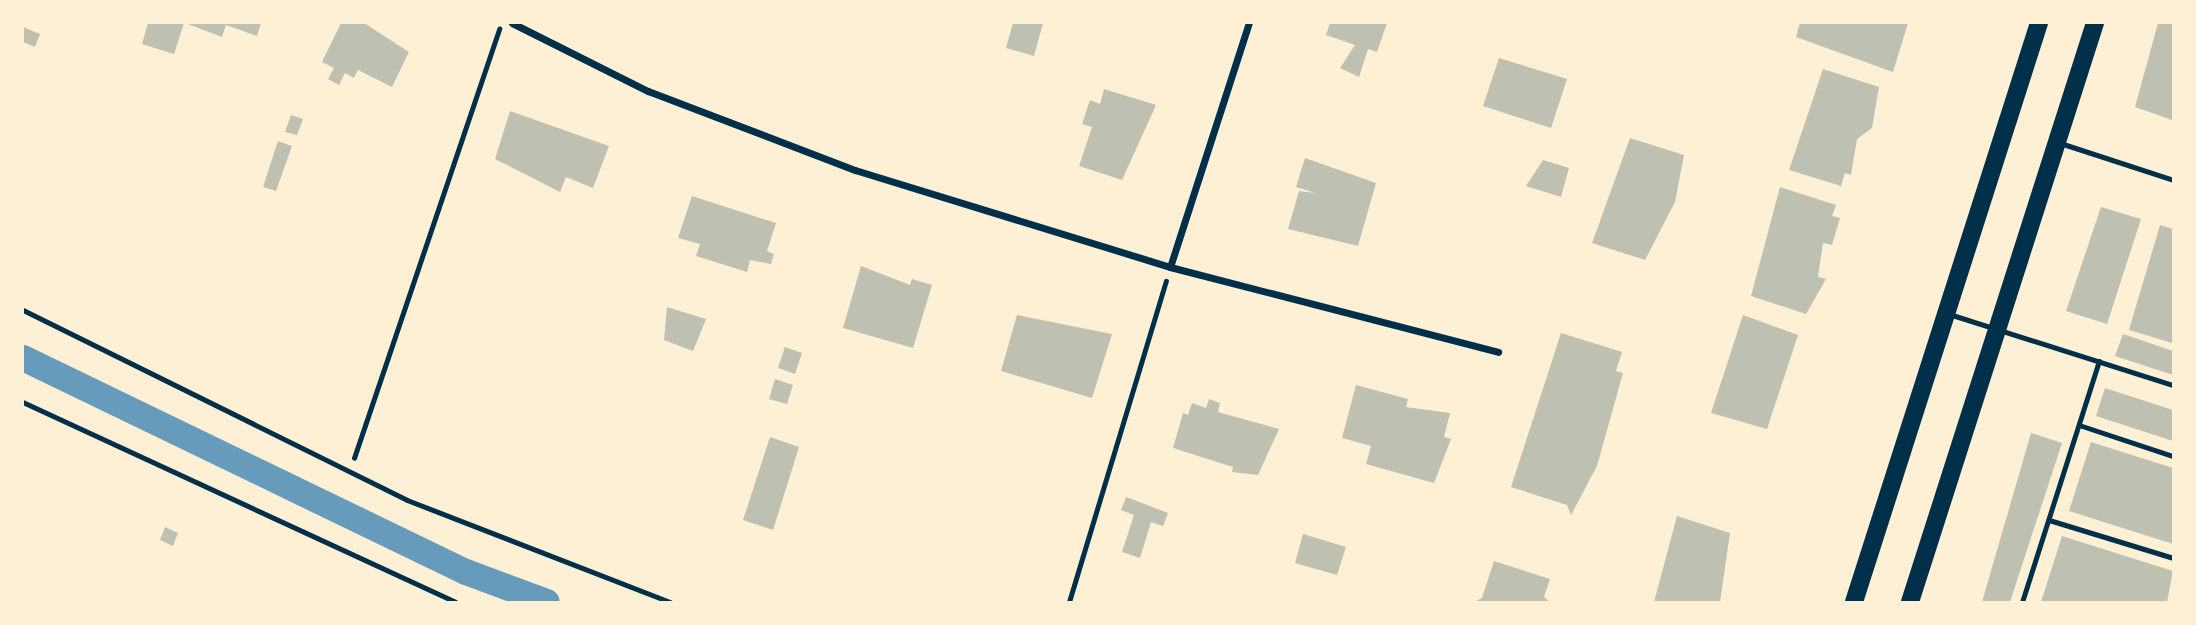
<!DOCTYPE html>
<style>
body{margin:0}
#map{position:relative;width:2196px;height:625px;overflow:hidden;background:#fdf0d5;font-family:"Fira Sans Condensed",sans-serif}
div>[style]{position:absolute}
.canal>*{height:26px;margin:-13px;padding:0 13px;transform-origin:13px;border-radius:13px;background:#669bbc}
.building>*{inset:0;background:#bec0b2}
.path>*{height:4.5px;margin:-2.25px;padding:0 2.25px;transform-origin:2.25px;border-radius:2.25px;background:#003049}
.service>*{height:5px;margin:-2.5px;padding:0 2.5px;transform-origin:2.5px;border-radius:2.5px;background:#003049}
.minor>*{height:7px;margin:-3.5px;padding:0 3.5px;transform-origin:3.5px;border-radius:3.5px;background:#003049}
.primary>*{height:18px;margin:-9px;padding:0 9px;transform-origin:9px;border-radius:9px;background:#003049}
span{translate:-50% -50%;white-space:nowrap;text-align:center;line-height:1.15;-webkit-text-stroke:7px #fdf0d5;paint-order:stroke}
.frame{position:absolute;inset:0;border:24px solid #fdf0d5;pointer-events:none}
</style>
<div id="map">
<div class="canal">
<div style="left:23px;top:358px;width:492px;rotate:25.8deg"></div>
<div style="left:466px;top:572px;width:86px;rotate:20.3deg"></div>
</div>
<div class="building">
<div style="clip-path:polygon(148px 23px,184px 23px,174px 54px,142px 44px)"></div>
<div style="clip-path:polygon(185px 23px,261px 23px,257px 36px,226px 25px,222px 37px)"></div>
<div style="clip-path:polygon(341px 23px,364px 23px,409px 52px,392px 87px,358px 70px,354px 78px,345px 73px,339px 85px,328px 79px,334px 68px,322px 62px)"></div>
<div style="clip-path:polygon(1013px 23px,1043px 23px,1034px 56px,1006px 48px)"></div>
<div style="clip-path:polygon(1330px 23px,1387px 23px,1377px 52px,1368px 49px,1359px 77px,1340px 68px,1355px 45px,1326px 35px)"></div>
<div style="clip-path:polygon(1800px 23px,1908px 23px,1893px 72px,1796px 37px)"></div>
<div style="clip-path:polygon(2158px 23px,2173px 23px,2172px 120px,2135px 107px)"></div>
<div style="clip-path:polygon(23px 27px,40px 34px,35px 47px,23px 42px)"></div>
<div style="clip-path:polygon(1499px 58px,1567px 79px,1551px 128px,1483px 106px)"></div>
<div style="clip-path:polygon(1823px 69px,1879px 87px,1872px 128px,1857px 139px,1851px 175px,1845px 173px,1841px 186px,1789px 170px)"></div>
<div style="clip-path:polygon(1104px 89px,1156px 105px,1122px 180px,1079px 166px,1092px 127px,1082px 124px,1090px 100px,1100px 104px)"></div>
<div style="clip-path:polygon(510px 111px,609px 146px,593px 188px,566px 177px,560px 192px,495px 159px)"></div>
<div style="clip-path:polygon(291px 115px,303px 119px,297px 135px,285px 132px)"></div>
<div style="clip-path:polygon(1630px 138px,1684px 155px,1675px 202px,1645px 260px,1592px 243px)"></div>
<div style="clip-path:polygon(278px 141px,292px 146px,276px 191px,263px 187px)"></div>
<div style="clip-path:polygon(1305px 158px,1376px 183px,1358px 246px,1288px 229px,1299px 191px,1315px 193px,1296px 187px)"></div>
<div style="clip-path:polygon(1543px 160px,1569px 168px,1561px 197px,1526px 186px)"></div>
<div style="clip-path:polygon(1780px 187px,1836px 205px,1832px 216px,1840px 218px,1832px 245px,1823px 243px,1818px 277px,1826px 279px,1806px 314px,1751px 296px)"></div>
<div style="clip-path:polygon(692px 196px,776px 223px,767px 251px,774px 254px,771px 264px,750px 260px,747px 272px,696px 256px,700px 244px,678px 238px)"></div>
<div style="clip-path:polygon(2101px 207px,2141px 219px,2107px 324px,2066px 311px)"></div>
<div style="clip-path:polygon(2160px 225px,2173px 229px,2172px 343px,2129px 330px)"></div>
<div style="clip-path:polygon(861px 266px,910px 285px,912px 279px,932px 285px,913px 348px,843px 328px)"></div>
<div style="clip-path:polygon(667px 307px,706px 319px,693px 351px,664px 340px)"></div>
<div style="clip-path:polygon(1017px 315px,1112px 334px,1092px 398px,1001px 371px)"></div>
<div style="clip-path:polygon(1743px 315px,1798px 335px,1767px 429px,1711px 413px)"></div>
<div style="clip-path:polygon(1561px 333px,1622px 352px,1616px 371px,1623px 373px,1597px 466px,1571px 515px,1567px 505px,1511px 487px)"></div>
<div style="clip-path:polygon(2123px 334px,2173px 351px,2173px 375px,2115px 356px)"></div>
<div style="clip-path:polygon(785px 347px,802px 353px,795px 374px,778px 368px)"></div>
<div style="clip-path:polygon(775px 379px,793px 385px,787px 404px,769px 399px)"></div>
<div style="clip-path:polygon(1356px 385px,1408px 399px,1406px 407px,1450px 413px,1444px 437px,1451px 439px,1434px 483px,1366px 464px,1371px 446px,1342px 438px)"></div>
<div style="clip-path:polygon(2105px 388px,2173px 410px,2173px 441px,2096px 416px)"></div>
<div style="clip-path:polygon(1209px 399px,1220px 403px,1218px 412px,1279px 429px,1258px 475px,1232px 472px,1233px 467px,1173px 448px,1183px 413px,1188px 415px,1192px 403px,1206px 408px)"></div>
<div style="clip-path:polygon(2031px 433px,2062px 443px,2010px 602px,1982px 602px)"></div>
<div style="clip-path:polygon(770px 437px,799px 447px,773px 530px,743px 520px)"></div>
<div style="clip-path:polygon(2091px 442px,2173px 468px,2173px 544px,2069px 511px)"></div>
<div style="clip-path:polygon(1126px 497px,1168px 513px,1163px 526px,1151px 522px,1140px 558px,1122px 552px,1134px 515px,1121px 510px)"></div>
<div style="clip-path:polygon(1677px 516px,1730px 533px,1720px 602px,1654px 602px)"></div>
<div style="clip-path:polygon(165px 527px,178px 533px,173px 546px,160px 540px)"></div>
<div style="clip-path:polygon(1303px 534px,1346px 547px,1337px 575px,1295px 563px)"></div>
<div style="clip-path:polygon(2062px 536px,2173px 571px,2167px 602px,2041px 602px)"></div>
<div style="clip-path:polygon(1494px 561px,1550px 579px,1544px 597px,1550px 602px,1474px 602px,1482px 598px)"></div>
</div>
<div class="path">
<div style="left:23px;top:402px;width:476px;rotate:24.8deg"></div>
<div style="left:354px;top:458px;width:453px;rotate:-71.3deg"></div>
<div style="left:1069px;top:602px;width:335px;rotate:-73.2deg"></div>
</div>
<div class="service">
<div style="left:2060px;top:143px;width:119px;rotate:18.1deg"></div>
<div style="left:23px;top:310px;width:428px;rotate:26.3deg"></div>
<div style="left:407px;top:500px;width:282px;rotate:21.2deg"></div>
<div style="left:1949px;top:314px;width:235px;rotate:17.6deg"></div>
<div style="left:2079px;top:425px;width:99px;rotate:18.3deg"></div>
<div style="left:2049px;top:520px;width:130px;rotate:17deg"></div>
<div style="left:2022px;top:602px;width:253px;rotate:-72.3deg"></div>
</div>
<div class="minor">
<div style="left:512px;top:23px;width:152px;rotate:26.6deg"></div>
<div style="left:648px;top:91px;width:222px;rotate:20.9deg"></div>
<div style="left:855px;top:170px;width:330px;rotate:17.1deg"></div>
<div style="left:1170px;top:267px;width:339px;rotate:14.5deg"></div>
<div style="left:1170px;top:267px;width:256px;rotate:-72.1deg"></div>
</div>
<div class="primary">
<div style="left:1854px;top:602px;width:608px;rotate:-72.28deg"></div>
<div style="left:1910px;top:602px;width:608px;rotate:-72.28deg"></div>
</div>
<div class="frame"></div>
</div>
